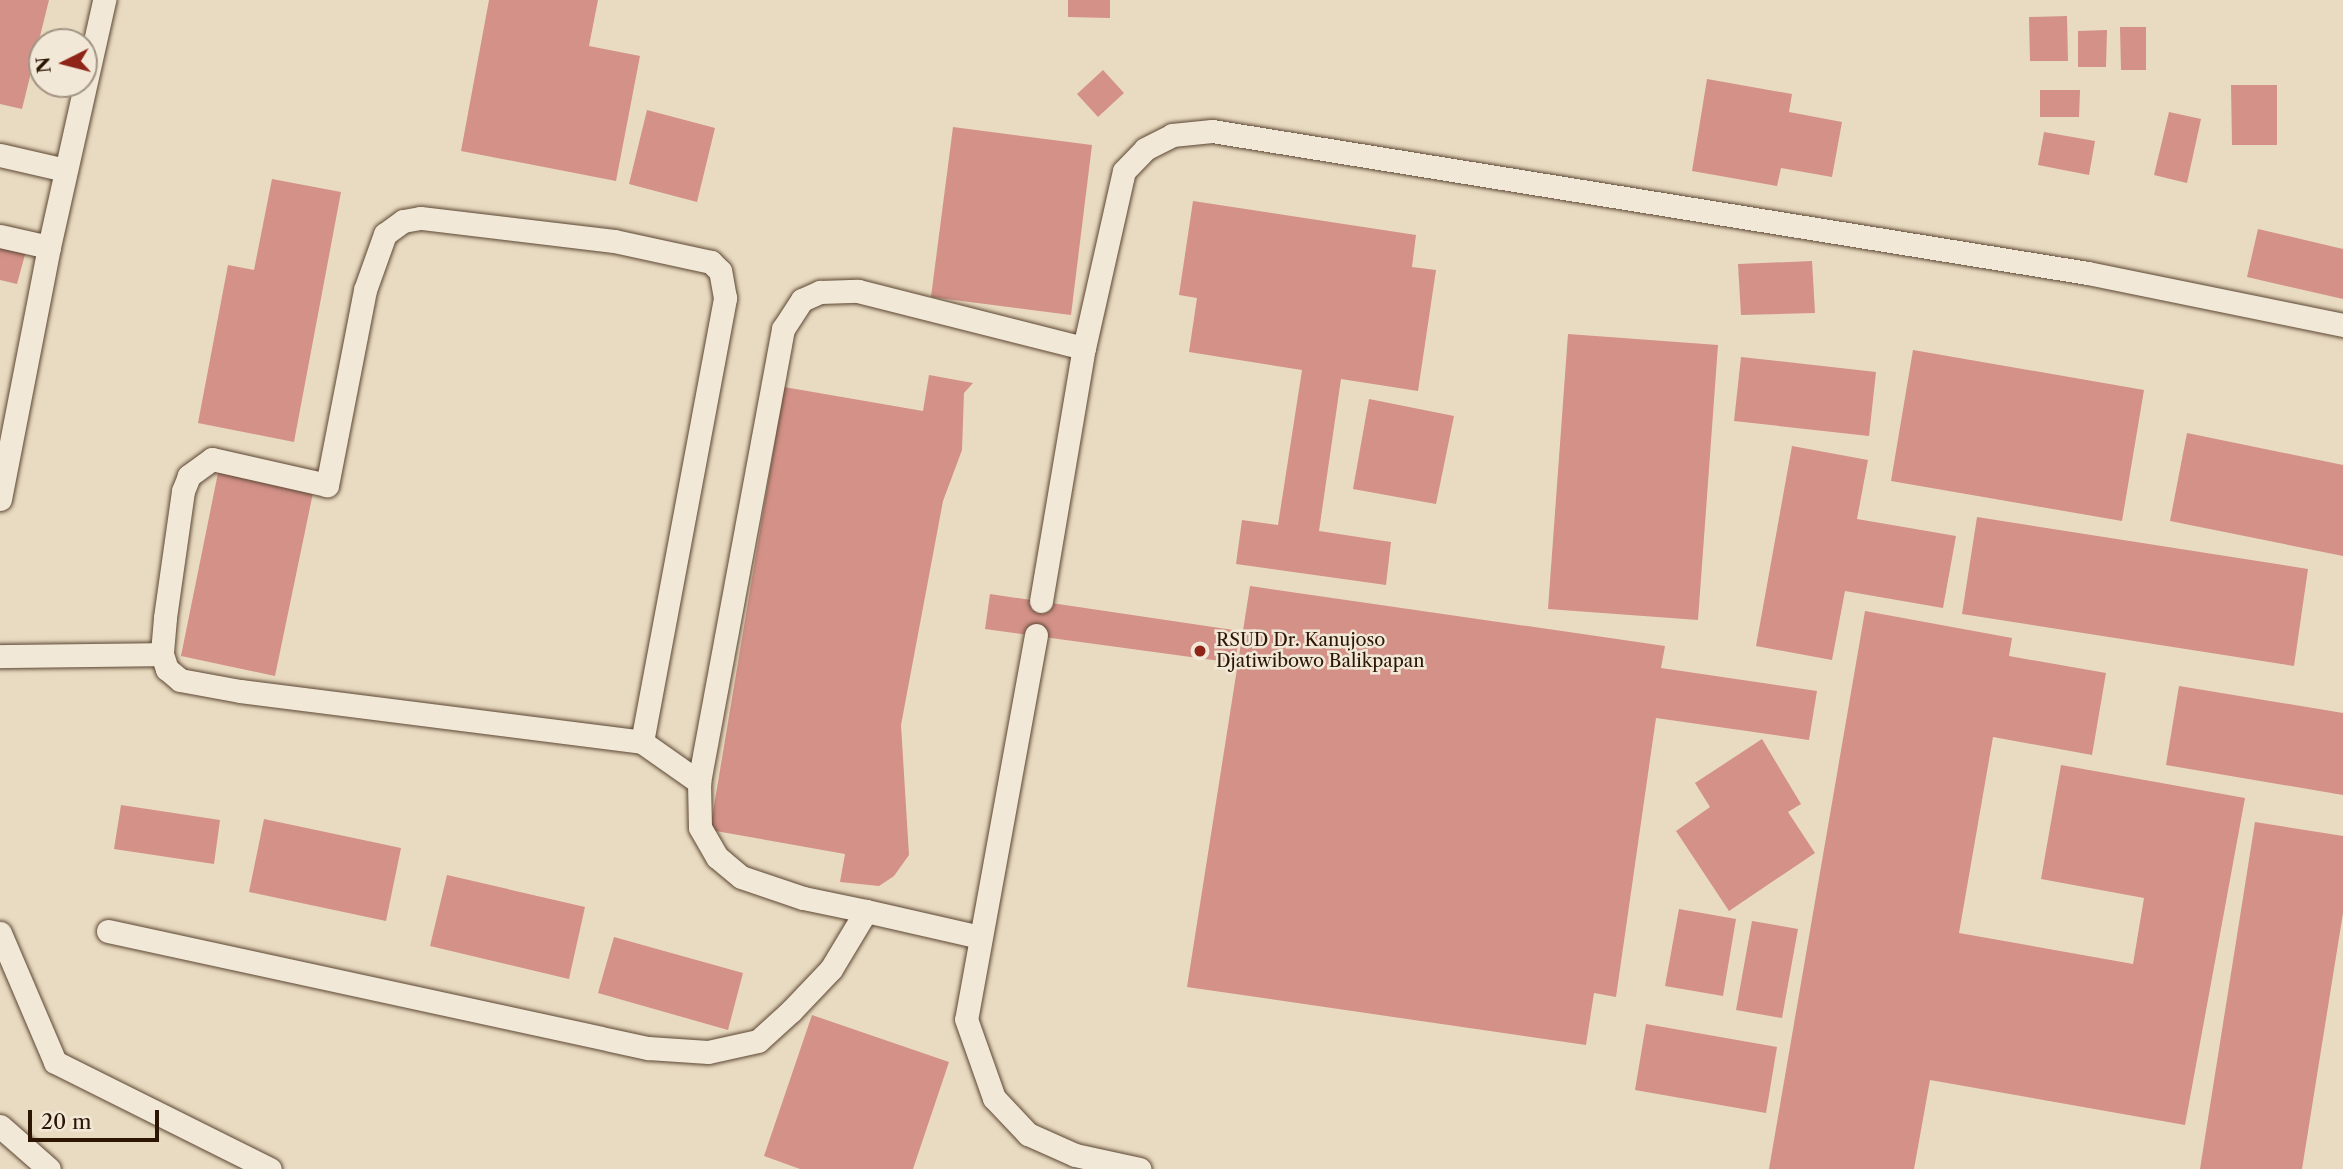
<!DOCTYPE html>
<style>
body{margin:0}
#map{position:relative;width:2343px;height:1169px;overflow:hidden;background:#e9dbc1;font-family:"Libre Caslon Text",serif}
div>[style]{position:absolute}
.building>*{inset:0;background:#d39188}
.roads{filter:drop-shadow(0 0 2px #5c4633) drop-shadow(0 0 2px #5c4633)}
.lane>*{height:23px;margin:-11.5px;padding:0 11.5px;transform-origin:11.5px;border-radius:11.5px;background:#f1e8d7}
.dots>*{width:19px;height:19px;translate:-50% -50%;box-sizing:border-box;border:4px solid #f1e8d7;border-radius:50%}
span{translate:-50% -50%;white-space:nowrap;text-align:center;line-height:1.15;-webkit-text-stroke:5px #f1e8d7;paint-order:stroke}
.poi-label{font-size:18px;color:#2d1504}
.left{translate:0 -50%;text-align:left}
.north{position:absolute;left:28px;top:28px;width:70px;height:70px;box-sizing:border-box;background:#f1e8d7;border:2px solid #a39483;border-radius:50%;rotate:264deg;font-size:19px;font-weight:700;line-height:28px;text-align:center;color:#2d1504}
.north::after{content:'';display:block;margin:auto;width:24px;height:32px;background:#8f2418;clip-path:polygon(50% 0,100% 100%,50% 72%,0 100%)}
.scale{position:absolute;left:28px;top:1110px;width:131px;height:32px;box-sizing:border-box;border:4px solid #2d1504;border-top:0;padding-left:9px;font-size:21px;line-height:24px;white-space:nowrap;color:#2d1504;-webkit-text-stroke:5px #f1e8d7;paint-order:stroke}
</style>
<div id="map">
<div class="building">
<div style="clip-path:polygon(0 0,49px 0,22px 109px,0 104px)"></div>
<div style="clip-path:polygon(489px 0,598px 0,589px 46px,640px 56px,616px 181px,461px 151px)"></div>
<div style="clip-path:polygon(1068px 0,1110px 0,1110px 18px,1068px 17px)"></div>
<div style="clip-path:polygon(2067px 16px,2068px 61px,2030px 61px,2029px 17px)"></div>
<div style="clip-path:polygon(2120px 27px,2146px 27px,2146px 70px,2121px 70px)"></div>
<div style="clip-path:polygon(2107px 30px,2106px 67px,2078px 67px,2078px 31px)"></div>
<div style="clip-path:polygon(1103px 70px,1124px 93px,1098px 117px,1077px 94px)"></div>
<div style="clip-path:polygon(1707px 79px,1792px 94px,1789px 112px,1842px 122px,1832px 177px,1781px 168px,1777px 186px,1692px 171px)"></div>
<div style="clip-path:polygon(2231px 85px,2277px 85px,2277px 145px,2232px 145px)"></div>
<div style="clip-path:polygon(2040px 90px,2080px 90px,2079px 117px,2040px 117px)"></div>
<div style="clip-path:polygon(647px 110px,715px 128px,697px 202px,629px 184px)"></div>
<div style="clip-path:polygon(2169px 112px,2201px 119px,2187px 183px,2154px 175px)"></div>
<div style="clip-path:polygon(953px 127px,1092px 145px,1071px 315px,931px 297px)"></div>
<div style="clip-path:polygon(2044px 132px,2095px 141px,2089px 175px,2038px 165px)"></div>
<div style="clip-path:polygon(272px 179px,341px 192px,294px 442px,198px 423px,228px 265px,254px 270px)"></div>
<div style="clip-path:polygon(1193px 201px,1416px 235px,1412px 267px,1436px 270px,1418px 391px,1341px 379px,1319px 531px,1391px 542px,1386px 585px,1236px 564px,1242px 520px,1278px 525px,1302px 370px,1189px 352px,1197px 298px,1179px 295px)"></div>
<div style="clip-path:polygon(2258px 229px,2343px 249px,2343px 299px,2247px 277px)"></div>
<div style="clip-path:polygon(0 246px,26px 251px,17px 284px,0 280px)"></div>
<div style="clip-path:polygon(1812px 261px,1815px 313px,1741px 315px,1738px 264px)"></div>
<div style="clip-path:polygon(1568px 334px,1718px 345px,1698px 620px,1548px 609px)"></div>
<div style="clip-path:polygon(1913px 350px,2144px 390px,2122px 521px,1891px 481px)"></div>
<div style="clip-path:polygon(1741px 357px,1876px 372px,1869px 436px,1734px 421px)"></div>
<div style="clip-path:polygon(929px 375px,973px 383px,964px 393px,962px 450px,943px 501px,901px 725px,909px 855px,894px 876px,879px 886px,840px 882px,845px 854px,710px 830px,784px 387px,923px 411px)"></div>
<div style="clip-path:polygon(1369px 399px,1454px 416px,1436px 504px,1353px 489px)"></div>
<div style="clip-path:polygon(2187px 433px,2343px 465px,2343px 556px,2170px 521px)"></div>
<div style="clip-path:polygon(1792px 446px,1868px 460px,1857px 519px,1956px 536px,1943px 608px,1845px 591px,1832px 660px,1756px 646px)"></div>
<div style="clip-path:polygon(219px 468px,314px 488px,275px 676px,181px 656px)"></div>
<div style="clip-path:polygon(1977px 517px,2308px 569px,2294px 666px,1962px 614px)"></div>
<div style="clip-path:polygon(1250px 586px,1665px 646px,1661px 668px,1817px 691px,1809px 740px,1656px 718px,1616px 997px,1594px 993px,1586px 1045px,1187px 987px)"></div>
<div style="clip-path:polygon(990px 594px,1240px 631px,1235px 663px,985px 629px)"></div>
<div style="clip-path:polygon(1865px 611px,2012px 638px,2009px 656px,2106px 673px,2092px 755px,1993px 737px,1959px 933px,2133px 964px,2144px 898px,2041px 879px,2061px 765px,2245px 798px,2185px 1125px,1930px 1080px,1914px 1169px,1769px 1169px)"></div>
<div style="clip-path:polygon(2179px 686px,2343px 713px,2343px 795px,2166px 765px)"></div>
<div style="clip-path:polygon(1762px 739px,1801px 804px,1788px 812px,1815px 853px,1729px 911px,1676px 831px,1710px 807px,1695px 783px)"></div>
<div style="clip-path:polygon(121px 805px,220px 820px,214px 864px,114px 849px)"></div>
<div style="clip-path:polygon(264px 819px,401px 848px,386px 921px,249px 892px)"></div>
<div style="clip-path:polygon(2255px 822px,2343px 836px,2343px 913px,2302px 1169px,2200px 1169px)"></div>
<div style="clip-path:polygon(447px 875px,585px 907px,569px 979px,430px 946px)"></div>
<div style="clip-path:polygon(1679px 909px,1736px 919px,1723px 996px,1665px 986px)"></div>
<div style="clip-path:polygon(1752px 921px,1798px 929px,1782px 1018px,1736px 1010px)"></div>
<div style="clip-path:polygon(614px 937px,743px 973px,728px 1030px,598px 993px)"></div>
<div style="clip-path:polygon(812px 1015px,949px 1062px,913px 1169px,800px 1169px,764px 1156px)"></div>
<div style="clip-path:polygon(1646px 1024px,1777px 1047px,1766px 1113px,1635px 1090px)"></div>
</div>
<div class="roads">
<div class="lane">
<div style="left:0;top:155px;width:67px;rotate:13deg"></div>
<div style="left:0;top:236px;width:50px;rotate:12.7deg"></div>
<div style="left:0;top:499px;width:257px;rotate:-79deg"></div>
<div style="left:49px;top:247px;width:253px;rotate:-77.4deg"></div>
<div style="left:1041px;top:601px;width:257px;rotate:-80.4deg"></div>
<div style="left:1084px;top:348px;width:181px;rotate:-77.3deg"></div>
<div style="left:1124px;top:171px;width:30px;rotate:-46deg"></div>
<div style="left:1145px;top:149px;width:30px;rotate:-27deg"></div>
<div style="left:1172px;top:135px;width:40px;rotate:-5.7deg"></div>
<div style="left:1212px;top:131px;width:887px;rotate:9.21deg"></div>
<div style="left:2088px;top:273px;width:260px;rotate:11.5deg"></div>
<div style="left:1036px;top:635px;width:390px;rotate:100.3deg"></div>
<div style="left:966px;top:1019px;width:84px;rotate:70.5deg"></div>
<div style="left:994px;top:1098px;width:50px;rotate:46.6deg"></div>
<div style="left:1028px;top:1134px;width:51px;rotate:24.1deg"></div>
<div style="left:1075px;top:1155px;width:66px;rotate:12.2deg"></div>
<div style="left:0;top:656px;width:162px;rotate:-0.7deg"></div>
<div style="left:642px;top:742px;width:452px;rotate:-79.4deg"></div>
<div style="left:725px;top:298px;width:27px;rotate:-100deg"></div>
<div style="left:720px;top:271px;width:13px;rotate:-135deg"></div>
<div style="left:711px;top:262px;width:99px;rotate:-167.8deg"></div>
<div style="left:614px;top:241px;width:195px;rotate:-173.2deg"></div>
<div style="left:420px;top:218px;width:17px;rotate:170deg"></div>
<div style="left:403px;top:221px;width:22px;rotate:144deg"></div>
<div style="left:385px;top:234px;width:59px;rotate:109.7deg"></div>
<div style="left:365px;top:290px;width:199px;rotate:101deg"></div>
<div style="left:327px;top:485px;width:118px;rotate:-167.3deg"></div>
<div style="left:212px;top:459px;width:29px;rotate:144deg"></div>
<div style="left:189px;top:476px;width:16px;rotate:112deg"></div>
<div style="left:183px;top:491px;width:128px;rotate:98.1deg"></div>
<div style="left:165px;top:618px;width:36px;rotate:95deg"></div>
<div style="left:162px;top:654px;width:16px;rotate:72deg"></div>
<div style="left:167px;top:669px;width:17px;rotate:40deg"></div>
<div style="left:180px;top:680px;width:61px;rotate:10.4deg"></div>
<div style="left:240px;top:691px;width:405px;rotate:7.2deg"></div>
<div style="left:642px;top:742px;width:70px;rotate:35.1deg"></div>
<div style="left:866px;top:911px;width:64px;rotate:-168.3deg"></div>
<div style="left:803px;top:898px;width:65px;rotate:-161.3deg"></div>
<div style="left:741px;top:877px;width:31px;rotate:-140deg"></div>
<div style="left:717px;top:857px;width:34px;rotate:-120deg"></div>
<div style="left:700px;top:827px;width:45px;rotate:-91.3deg"></div>
<div style="left:699px;top:782px;width:461px;rotate:-79.5deg"></div>
<div style="left:783px;top:329px;width:35px;rotate:-57deg"></div>
<div style="left:802px;top:300px;width:20px;rotate:-24deg"></div>
<div style="left:820px;top:292px;width:38px;rotate:-2deg"></div>
<div style="left:858px;top:291px;width:233px;rotate:14.2deg"></div>
<div style="left:108px;top:931px;width:553px;rotate:12.23deg"></div>
<div style="left:648px;top:1048px;width:60px;rotate:3.8deg"></div>
<div style="left:708px;top:1052px;width:51px;rotate:-12.4deg"></div>
<div style="left:758px;top:1041px;width:45px;rotate:-42.3deg"></div>
<div style="left:791px;top:1011px;width:58px;rotate:-46.4deg"></div>
<div style="left:831px;top:969px;width:68px;rotate:-58.9deg"></div>
<div style="left:866px;top:911px;width:117px;rotate:12.8deg"></div>
<div style="left:0;top:933px;width:140px;rotate:66.9deg"></div>
<div style="left:55px;top:1062px;width:240px;rotate:26.5deg"></div>
<div style="left:0;top:1126px;width:65px;rotate:41.3deg"></div>
</div>
</div>
<div class="dots">
<div style="left:1200px;top:651px;background:#8f2418"></div>
</div>
<div class="poi-label">
<span class="left" style="left:1216px;top:651px">RSUD Dr. Kanujoso<br>Djatiwibowo Balikpapan</span>
</div>
<div class="north">N</div>
<div class="scale">20 m</div>
</div>
